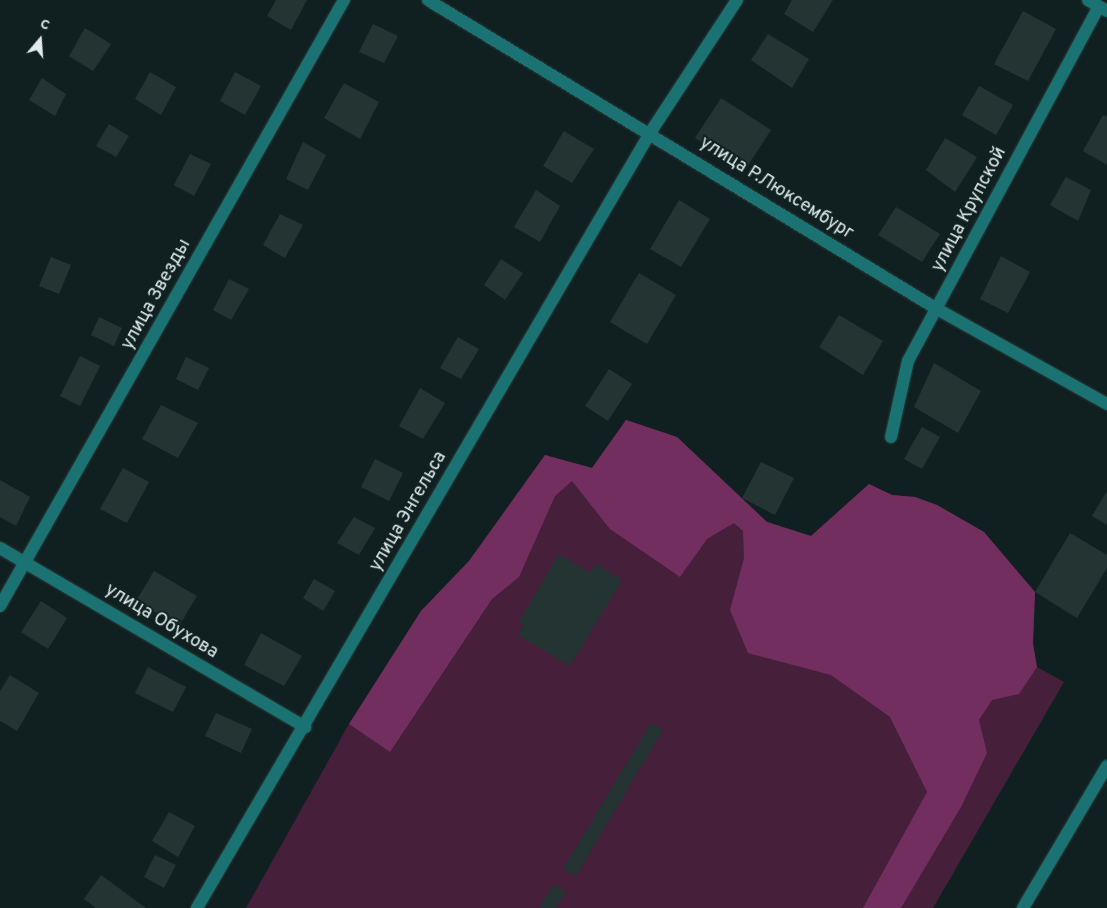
<!DOCTYPE html>
<meta charset="utf-8">
<style>
body{margin:0}
#map{position:relative;width:1107px;height:908px;overflow:hidden;background:#102020;font-family:Overpass,sans-serif}
div>[style]{position:absolute}
.green>*{inset:0;background:#461f3a}
.forest>*{inset:0;background:#722e5f}
.building>*{inset:0;background:#233433}
.roads{filter:drop-shadow(0 0 1px #2d3c3c) drop-shadow(0 0 1px #2d3c3c)}
.minor>*{height:12px;margin:-6px;padding:0 6px;transform-origin:6px;border-radius:6px;background:#1a7272}
span{translate:-50% -50%;white-space:nowrap;text-align:center;line-height:1.15;-webkit-text-stroke:4px #102020;paint-order:stroke}
.street-label{font-size:18px;color:#e1ebeb}
.north{position:absolute;left:15px;top:15px;width:50px;height:50px;-webkit-text-stroke:4px #102020;paint-order:stroke;rotate:18deg;font-size:14px;font-weight:700;line-height:20px;text-align:center;color:#e1ebeb}
.north::after{content:'';display:block;margin:auto;width:18px;height:22px;background:#e1ebeb;clip-path:polygon(50% 0,100% 100%,50% 72%,0 100%)}
</style>
<div id="map">
<div class="green">
<div style="clip-path:polygon(626px 420px,677px 437px,767px 522px,811px 536px,869px 484px,892px 495px,915px 497px,937px 505px,984px 532px,1035px 592px,1033px 644px,1037px 667px,1064px 682px,933px 908px,246px 908px,349px 724px,421px 611px,469px 561px,545px 455px,592px 468px)"></div>
</div>
<div class="forest">
<div style="clip-path:polygon(626px 420px,677px 437px,767px 522px,811px 536px,869px 484px,892px 495px,915px 497px,937px 505px,984px 532px,1035px 592px,1033px 644px,1037px 667px,1019px 694px,992px 700px,979px 720px,987px 753px,961px 807px,901px 908px,863px 908px,927px 792px,890px 717px,831px 675px,748px 653px,730px 610px,744px 558px,743px 531px,734px 523px,707px 539px,680px 577px,610px 529px,572px 481px,555px 496px,519px 577px,492px 599px,390px 752px,349px 724px,421px 611px,469px 561px,545px 455px,592px 468px)"></div>
</div>
<div class="building">
<div style="clip-path:polygon(276px 0,307px 0,291px 30px,267px 16px)"></div>
<div style="clip-path:polygon(792px 0,833px 0,813px 32px,784px 14px)"></div>
<div style="clip-path:polygon(1023px 11px,1056px 29px,1028px 81px,994px 64px)"></div>
<div style="clip-path:polygon(373px 24px,398px 36px,384px 63px,359px 52px)"></div>
<div style="clip-path:polygon(85px 28px,111px 44px,93px 71px,69px 56px)"></div>
<div style="clip-path:polygon(768px 34px,809px 59px,792px 88px,751px 60px)"></div>
<div style="clip-path:polygon(150px 72px,176px 87px,161px 115px,135px 99px)"></div>
<div style="clip-path:polygon(235px 72px,261px 86px,245px 115px,220px 101px)"></div>
<div style="clip-path:polygon(42px 78px,66px 94px,55px 116px,29px 100px)"></div>
<div style="clip-path:polygon(344px 83px,379px 102px,360px 139px,324px 118px)"></div>
<div style="clip-path:polygon(979px 86px,1013px 105px,996px 135px,962px 115px)"></div>
<div style="clip-path:polygon(721px 98px,771px 130px,745px 170px,695px 138px)"></div>
<div style="clip-path:polygon(1103px 115px,1107px 117px,1107px 165px,1083px 151px)"></div>
<div style="clip-path:polygon(109px 124px,129px 136px,116px 157px,96px 146px)"></div>
<div style="clip-path:polygon(564px 131px,594px 149px,572px 183px,543px 166px)"></div>
<div style="clip-path:polygon(945px 138px,977px 157px,955px 192px,926px 170px)"></div>
<div style="clip-path:polygon(303px 142px,326px 155px,308px 190px,286px 179px)"></div>
<div style="clip-path:polygon(190px 154px,211px 164px,194px 196px,174px 185px)"></div>
<div style="clip-path:polygon(1066px 177px,1091px 190px,1078px 221px,1050px 205px)"></div>
<div style="clip-path:polygon(536px 190px,560px 206px,540px 242px,514px 227px)"></div>
<div style="clip-path:polygon(679px 200px,710px 219px,681px 267px,650px 249px)"></div>
<div style="clip-path:polygon(896px 207px,940px 234px,922px 262px,878px 235px)"></div>
<div style="clip-path:polygon(280px 214px,303px 225px,285px 258px,263px 245px)"></div>
<div style="clip-path:polygon(1001px 256px,1030px 272px,1008px 313px,980px 299px)"></div>
<div style="clip-path:polygon(51px 257px,71px 265px,59px 294px,39px 286px)"></div>
<div style="clip-path:polygon(501px 259px,523px 273px,505px 300px,484px 285px)"></div>
<div style="clip-path:polygon(639px 273px,676px 295px,647px 344px,610px 322px)"></div>
<div style="clip-path:polygon(229px 279px,249px 289px,231px 320px,213px 310px)"></div>
<div style="clip-path:polygon(839px 315px,883px 341px,863px 375px,819px 347px)"></div>
<div style="clip-path:polygon(99px 317px,122px 328px,114px 346px,91px 335px)"></div>
<div style="clip-path:polygon(458px 337px,479px 349px,461px 379px,440px 368px)"></div>
<div style="clip-path:polygon(80px 356px,100px 366px,80px 406px,60px 396px)"></div>
<div style="clip-path:polygon(186px 357px,209px 368px,198px 390px,176px 379px)"></div>
<div style="clip-path:polygon(934px 363px,981px 391px,958px 433px,914px 407px)"></div>
<div style="clip-path:polygon(609px 369px,632px 384px,608px 421px,585px 406px)"></div>
<div style="clip-path:polygon(420px 388px,445px 403px,423px 439px,399px 426px)"></div>
<div style="clip-path:polygon(161px 405px,198px 423px,178px 458px,142px 439px)"></div>
<div style="clip-path:polygon(922px 427px,940px 437px,922px 469px,904px 459px)"></div>
<div style="clip-path:polygon(375px 459px,403px 473px,389px 501px,361px 487px)"></div>
<div style="clip-path:polygon(761px 462px,794px 478px,775px 515px,742px 498px)"></div>
<div style="clip-path:polygon(123px 468px,149px 482px,127px 523px,100px 509px)"></div>
<div style="clip-path:polygon(0 480px,30px 497px,16px 526px,0 517px)"></div>
<div style="clip-path:polygon(1107px 491px,1107px 525px,1092px 516px)"></div>
<div style="clip-path:polygon(354px 517px,375px 528px,359px 555px,337px 543px)"></div>
<div style="clip-path:polygon(1070px 533px,1107px 555px,1107px 568px,1077px 618px,1035px 592px)"></div>
<div style="clip-path:polygon(559px 554px,590px 573px,596px 564px,622px 580px,570px 666px,518px 635px,524px 624px,519px 621px)"></div>
<div style="clip-path:polygon(154px 571px,197px 596px,179px 626px,136px 601px)"></div>
<div style="clip-path:polygon(314px 579px,335px 591px,323px 611px,303px 598px)"></div>
<div style="clip-path:polygon(41px 601px,67px 618px,48px 649px,21px 632px)"></div>
<div style="clip-path:polygon(261px 633px,302px 656px,284px 686px,244px 665px)"></div>
<div style="clip-path:polygon(148px 667px,186px 687px,173px 712px,135px 693px)"></div>
<div style="clip-path:polygon(10px 675px,39px 693px,17px 731px,0 721px,0 691px)"></div>
<div style="clip-path:polygon(216px 713px,252px 729px,241px 753px,205px 736px)"></div>
<div style="clip-path:polygon(651px 723px,663px 730px,576px 876px,563px 869px)"></div>
<div style="clip-path:polygon(169px 812px,195px 826px,178px 857px,152px 841px)"></div>
<div style="clip-path:polygon(155px 855px,176px 865px,164px 888px,144px 877px)"></div>
<div style="clip-path:polygon(101px 875px,146px 908px,96px 908px,84px 899px)"></div>
<div style="clip-path:polygon(554px 884px,566px 892px,556px 908px,539px 908px)"></div>
</div>
<div class="roads">
<div class="minor">
<div style="left:428px;top:0;width:595px;rotate:31.26deg"></div>
<div style="left:937px;top:309px;width:195px;rotate:29.2deg"></div>
<div style="left:1088px;top:0;width:22px;rotate:30deg"></div>
<div style="left:891px;top:437px;width:78px;rotate:-77.4deg"></div>
<div style="left:908px;top:361px;width:402px;rotate:-61.7deg"></div>
<div style="left:0;top:548px;width:354px;rotate:30.4deg"></div>
<div style="left:0;top:606px;width:697px;rotate:-60.42deg"></div>
<div style="left:197px;top:908px;width:898px;rotate:-59.69deg"></div>
<div style="left:650px;top:133px;width:159px;rotate:-56.8deg"></div>
<div style="left:1023px;top:908px;width:165px;rotate:-59.4deg"></div>
</div>
</div>
<div class="street-label">
<span style="left:776px;top:189px;rotate:32deg">улица Р.Люксембург</span>
<span style="left:970px;top:210px;rotate:-62deg">улица Крупской</span>
<span style="left:157px;top:295px;rotate:-61deg">улица Звезды</span>
<span style="left:409px;top:512px;rotate:-60deg">улица Энгельса</span>
<span style="left:161px;top:622px;rotate:31deg">улица Обухова</span>
</div>
<div class="north">С</div>
</div>
